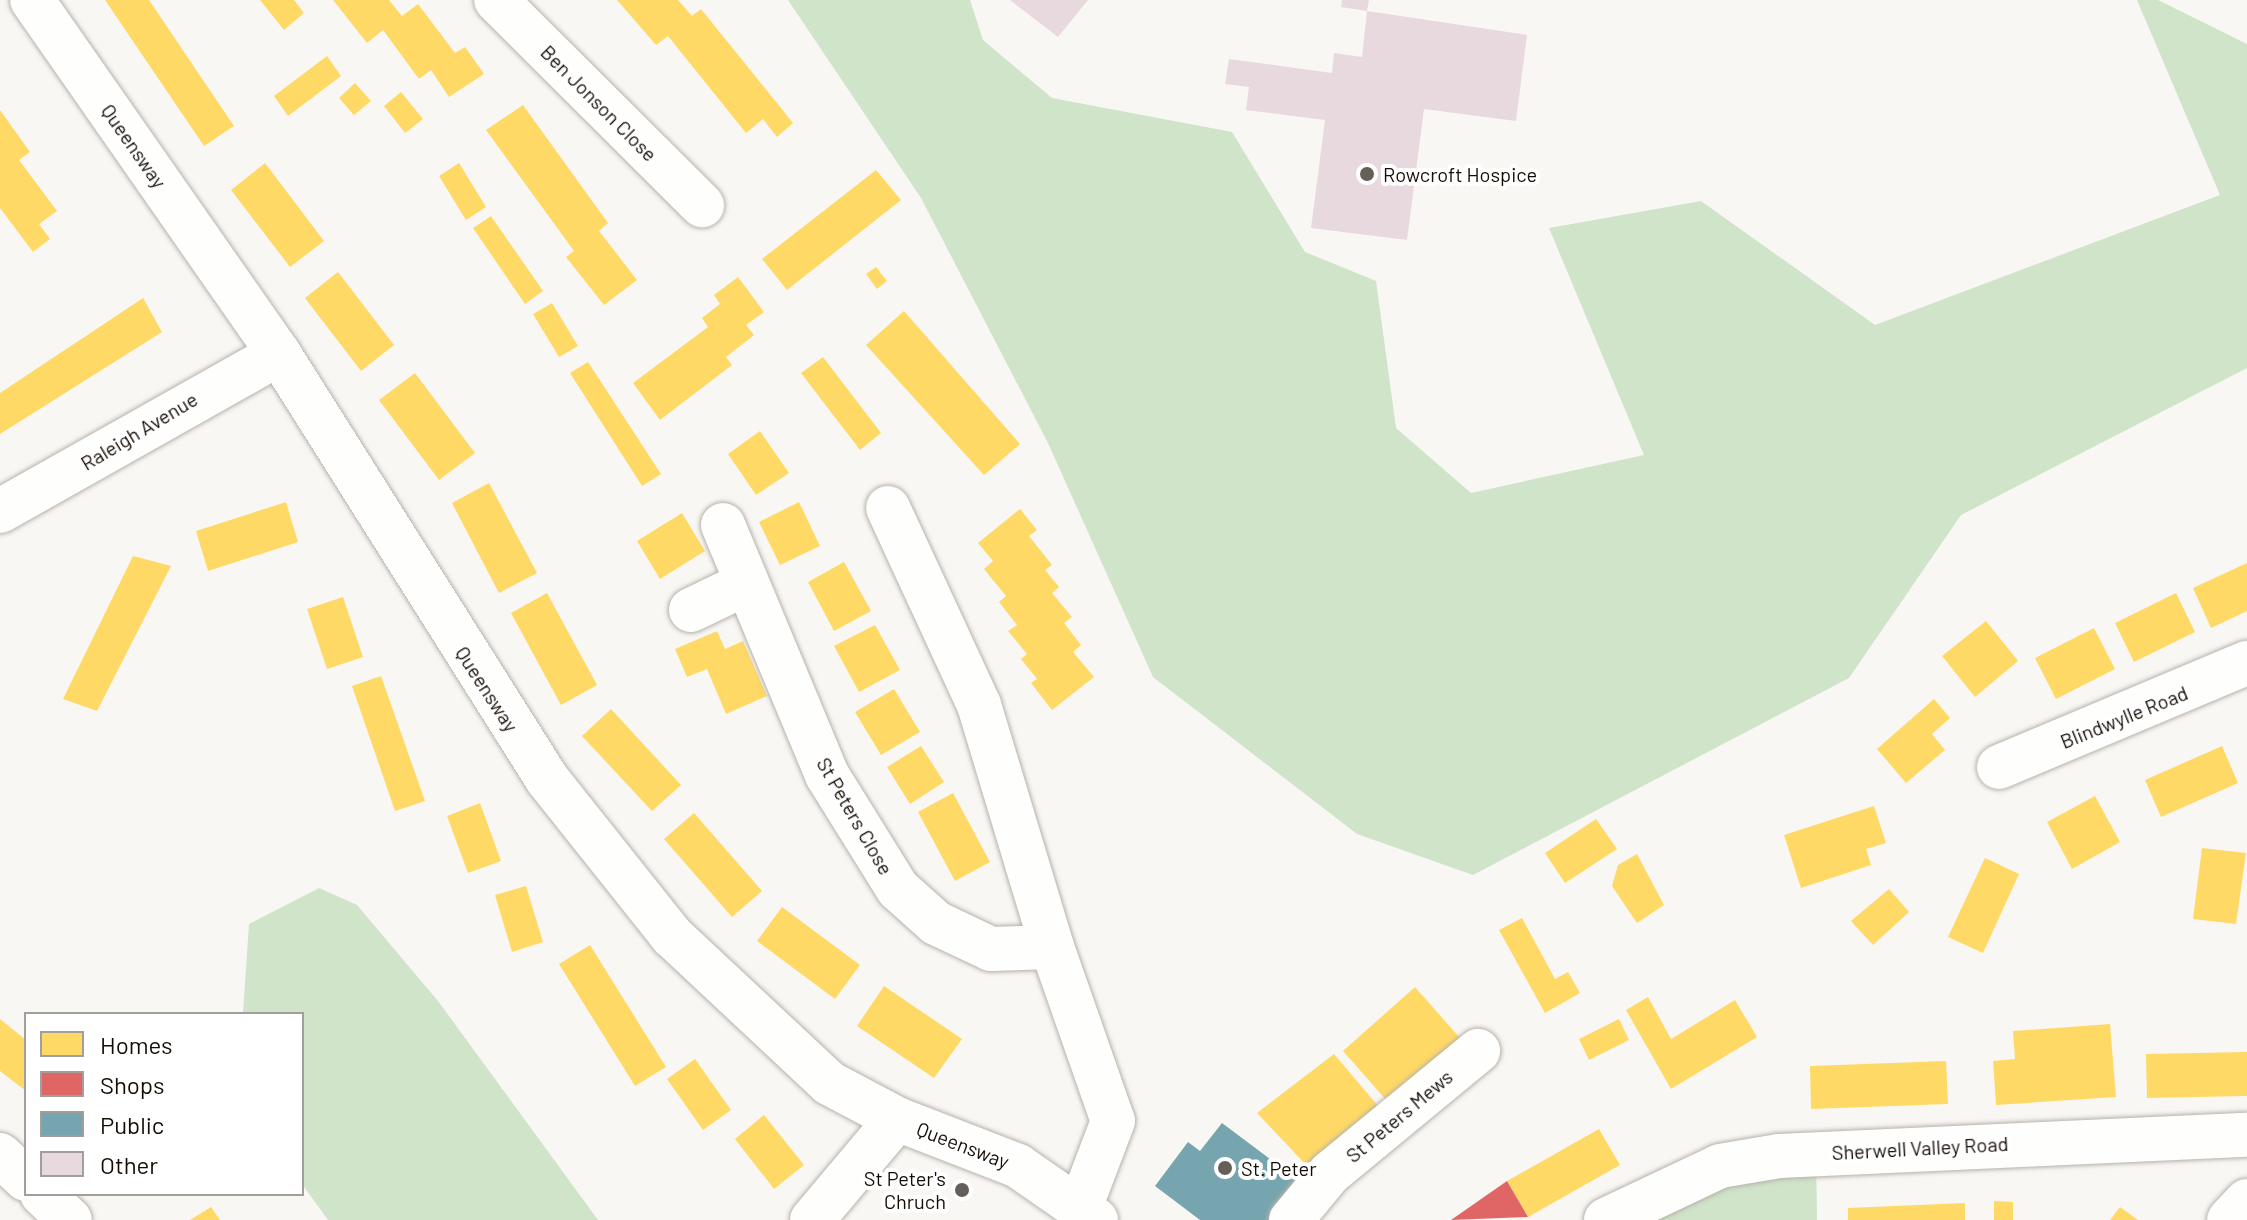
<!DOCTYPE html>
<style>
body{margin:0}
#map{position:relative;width:2247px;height:1220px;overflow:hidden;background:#f9f7f4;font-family:Barlow,sans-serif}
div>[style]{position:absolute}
.green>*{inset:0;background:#cfe4c9}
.homes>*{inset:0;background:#ffd966}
.shops>*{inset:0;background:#e06666}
.public>*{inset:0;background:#76a5af}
.building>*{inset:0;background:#e8d9df}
.roads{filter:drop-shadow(0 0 2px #b6b2ab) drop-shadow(0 0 2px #b6b2ab)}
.street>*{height:44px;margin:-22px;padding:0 22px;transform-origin:22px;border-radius:22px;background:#fefefd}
.dots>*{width:22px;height:22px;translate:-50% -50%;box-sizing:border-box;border:4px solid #fff;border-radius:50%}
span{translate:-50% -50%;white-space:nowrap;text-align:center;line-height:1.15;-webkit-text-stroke:8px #fff;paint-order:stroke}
.street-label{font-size:20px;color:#150d04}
.poi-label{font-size:20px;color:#150d04}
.left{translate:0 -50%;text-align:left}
.right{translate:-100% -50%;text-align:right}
.legend{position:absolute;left:24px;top:1012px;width:280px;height:184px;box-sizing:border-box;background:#fff;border:2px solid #a19e9b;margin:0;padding:10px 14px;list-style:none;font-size:24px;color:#150d04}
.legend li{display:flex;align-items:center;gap:16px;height:40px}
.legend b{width:40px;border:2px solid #a19e9b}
</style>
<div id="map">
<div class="green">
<div style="clip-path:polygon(788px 0,970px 0,983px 40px,1052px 98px,1232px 132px,1305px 252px,1376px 281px,1396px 428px,1471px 493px,1644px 455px,1549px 228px,1701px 201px,1875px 325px,2220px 195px,2137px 0,2158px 0,2247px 44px,2247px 368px,1961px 515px,1849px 678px,1473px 875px,1357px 834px,1153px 677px,1048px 443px,921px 198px)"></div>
<div style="clip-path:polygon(319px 888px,357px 905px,438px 1001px,598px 1220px,328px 1220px,302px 1184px,302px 1014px,243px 1013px,249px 924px)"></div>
<div style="clip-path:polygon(1816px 1153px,1817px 1220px,1606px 1220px)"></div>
</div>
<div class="homes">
<div style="clip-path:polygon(105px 0,149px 0,234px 126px,204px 146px)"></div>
<div style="clip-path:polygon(260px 0,294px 0,304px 13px,284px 30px)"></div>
<div style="clip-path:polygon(333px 0,389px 0,402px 16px,418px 4px,455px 53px,465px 47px,484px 74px,449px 97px,431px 70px,419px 79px,383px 30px,367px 43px)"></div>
<div style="clip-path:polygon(617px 0,678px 0,692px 16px,701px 9px,793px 123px,777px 137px,763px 119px,746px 133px,668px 36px,656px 45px)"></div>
<div style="clip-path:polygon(327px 56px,341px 76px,288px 116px,274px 96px)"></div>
<div style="clip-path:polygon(355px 83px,371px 101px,354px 115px,339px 98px)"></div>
<div style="clip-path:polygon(401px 92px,423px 119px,405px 133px,384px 106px)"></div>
<div style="clip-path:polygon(523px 105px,608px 223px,599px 231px,637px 280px,604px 305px,566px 257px,574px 251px,486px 130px)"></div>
<div style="clip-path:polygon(0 110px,30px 152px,19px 160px,57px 211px,39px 224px,50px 239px,33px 252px,0 208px)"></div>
<div style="clip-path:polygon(265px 163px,324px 241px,290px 267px,231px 190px)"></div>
<div style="clip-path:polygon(459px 163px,486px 207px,466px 220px,439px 176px)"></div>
<div style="clip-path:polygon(876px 170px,901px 200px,787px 290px,762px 259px)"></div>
<div style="clip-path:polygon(491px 216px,543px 291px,525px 304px,473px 228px)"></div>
<div style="clip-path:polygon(876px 267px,887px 281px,877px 289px,866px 274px)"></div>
<div style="clip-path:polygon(338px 272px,394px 345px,361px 371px,305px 298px)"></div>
<div style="clip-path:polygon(738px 277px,764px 312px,746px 325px,754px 335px,726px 357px,732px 365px,660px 420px,633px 383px,708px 327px,702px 318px,720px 304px,714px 295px)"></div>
<div style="clip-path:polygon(143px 298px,162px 332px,0 434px,0 393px)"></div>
<div style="clip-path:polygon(552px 303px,578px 346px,559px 357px,533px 314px)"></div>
<div style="clip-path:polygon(904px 311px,1020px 444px,984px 475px,866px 345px)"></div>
<div style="clip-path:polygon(823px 357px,881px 433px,860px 450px,801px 373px)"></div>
<div style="clip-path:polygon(588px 362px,661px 474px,642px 486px,570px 373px)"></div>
<div style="clip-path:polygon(415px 373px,475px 453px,439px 480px,379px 400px)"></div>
<div style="clip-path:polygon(760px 431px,789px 473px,756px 495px,728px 454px)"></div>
<div style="clip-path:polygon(489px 483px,537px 573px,499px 593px,452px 503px)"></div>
<div style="clip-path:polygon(286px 502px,298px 542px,208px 571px,196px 531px)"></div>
<div style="clip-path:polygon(799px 502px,820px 546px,780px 565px,759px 522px)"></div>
<div style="clip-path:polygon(1020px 509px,1037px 530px,1029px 536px,1052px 565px,1045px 570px,1059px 587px,1052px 593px,1072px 617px,1064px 623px,1081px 645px,1073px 652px,1094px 677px,1052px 710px,1031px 683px,1037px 679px,1021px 659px,1027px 654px,1008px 631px,1017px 625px,999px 602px,1006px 596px,984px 569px,993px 561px,978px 543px)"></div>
<div style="clip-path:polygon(682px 513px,705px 551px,660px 579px,637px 541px)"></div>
<div style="clip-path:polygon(133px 556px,171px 566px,97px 711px,63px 699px)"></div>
<div style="clip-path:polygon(844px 562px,871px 611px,834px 631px,808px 582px)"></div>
<div style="clip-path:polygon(2247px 563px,2247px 611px,2211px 628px,2193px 588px)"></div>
<div style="clip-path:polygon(547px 593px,597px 685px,561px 705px,511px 613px)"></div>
<div style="clip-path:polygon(2176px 593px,2195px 632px,2134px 662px,2115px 623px)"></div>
<div style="clip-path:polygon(343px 597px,363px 657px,327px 669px,307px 609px)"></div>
<div style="clip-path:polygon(1986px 621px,2018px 661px,1975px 697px,1942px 656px)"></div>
<div style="clip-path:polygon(875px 625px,900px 670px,859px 692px,834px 646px)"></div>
<div style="clip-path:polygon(2094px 628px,2115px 669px,2056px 699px,2035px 658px)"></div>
<div style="clip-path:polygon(717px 631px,725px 649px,743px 641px,767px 696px,726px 714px,707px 669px,687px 677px,675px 649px)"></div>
<div style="clip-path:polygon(381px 676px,425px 801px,395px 811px,352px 686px)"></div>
<div style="clip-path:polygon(894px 689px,920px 732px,881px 755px,855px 712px)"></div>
<div style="clip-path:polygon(1934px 699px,1950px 718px,1932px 734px,1945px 750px,1906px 783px,1877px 749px)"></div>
<div style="clip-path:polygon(611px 709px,681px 785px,652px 811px,582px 736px)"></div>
<div style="clip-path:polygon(921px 746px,944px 782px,910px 804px,887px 767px)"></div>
<div style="clip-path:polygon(2222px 746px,2238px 783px,2161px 817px,2145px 780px)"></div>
<div style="clip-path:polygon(953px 793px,990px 862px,955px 881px,918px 812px)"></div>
<div style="clip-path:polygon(2095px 796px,2120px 842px,2072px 869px,2047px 822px)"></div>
<div style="clip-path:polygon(480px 803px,501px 861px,468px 873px,447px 816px)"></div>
<div style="clip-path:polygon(1874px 806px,1886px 843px,1866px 849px,1871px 865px,1801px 888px,1784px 835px)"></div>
<div style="clip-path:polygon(694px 813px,762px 891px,732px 917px,664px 839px)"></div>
<div style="clip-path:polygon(1596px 819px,1617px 849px,1565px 883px,1545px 853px)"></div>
<div style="clip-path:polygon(2202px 848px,2246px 853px,2236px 924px,2193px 919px)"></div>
<div style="clip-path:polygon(1637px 854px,1664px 905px,1637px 923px,1612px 886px,1618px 865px)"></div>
<div style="clip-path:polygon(1985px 858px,2019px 874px,1983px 953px,1948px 937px)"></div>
<div style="clip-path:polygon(526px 886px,543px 942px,512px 952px,495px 895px)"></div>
<div style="clip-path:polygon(1889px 889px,1909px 912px,1873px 945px,1851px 921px)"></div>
<div style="clip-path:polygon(782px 907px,860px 965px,835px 999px,757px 941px)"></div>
<div style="clip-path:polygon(1522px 918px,1555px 979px,1568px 972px,1580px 993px,1545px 1013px,1499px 930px)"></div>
<div style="clip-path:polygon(590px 945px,666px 1067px,635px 1086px,559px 964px)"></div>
<div style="clip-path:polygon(884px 986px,962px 1039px,934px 1078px,857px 1026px)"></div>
<div style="clip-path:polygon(1415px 987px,1460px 1038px,1388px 1102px,1343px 1051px)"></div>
<div style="clip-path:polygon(1648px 997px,1671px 1039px,1735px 1000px,1757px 1037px,1671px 1089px,1626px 1010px)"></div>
<div style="clip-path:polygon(0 1019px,26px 1040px,26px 1091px,0 1071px)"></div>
<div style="clip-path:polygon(1619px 1019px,1629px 1040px,1589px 1060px,1579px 1039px)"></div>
<div style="clip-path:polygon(2110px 1024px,2116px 1097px,1996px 1105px,1993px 1061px,2015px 1059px,2013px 1031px)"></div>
<div style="clip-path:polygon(2247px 1052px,2247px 1096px,2147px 1098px,2146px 1054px)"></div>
<div style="clip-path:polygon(1334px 1054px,1379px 1107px,1309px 1168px,1257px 1113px)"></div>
<div style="clip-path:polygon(695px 1059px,731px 1110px,703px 1130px,667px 1079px)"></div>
<div style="clip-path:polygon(1946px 1061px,1948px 1104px,1811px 1109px,1810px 1066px)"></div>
<div style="clip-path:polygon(764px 1115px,804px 1165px,774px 1189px,735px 1139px)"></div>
<div style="clip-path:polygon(1599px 1129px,1620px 1165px,1528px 1217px,1507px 1181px)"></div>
<div style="clip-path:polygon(1994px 1201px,2013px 1202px,2013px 1220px,1994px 1220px)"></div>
<div style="clip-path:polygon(1965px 1203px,1965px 1220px,1848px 1220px,1848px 1208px)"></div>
<div style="clip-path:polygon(211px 1207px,220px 1220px,190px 1220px)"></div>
<div style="clip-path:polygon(2120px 1207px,2138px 1220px,2110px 1220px)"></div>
</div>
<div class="shops">
<div style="clip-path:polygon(1507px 1181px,1528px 1217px,1451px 1220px)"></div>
</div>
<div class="public">
<div style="clip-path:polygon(1222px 1123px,1306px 1186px,1280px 1220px,1200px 1220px,1155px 1186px,1188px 1142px,1200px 1151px)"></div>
</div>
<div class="building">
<div style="clip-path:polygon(1010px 0,1088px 0,1058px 37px)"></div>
<div style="clip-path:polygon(1342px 0,1369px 0,1367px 11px,1341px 7px)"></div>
<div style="clip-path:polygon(1367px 11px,1527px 35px,1516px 121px,1424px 109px,1407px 240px,1311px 228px,1325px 120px,1246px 110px,1249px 87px,1225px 84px,1229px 59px,1332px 73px,1334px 53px,1362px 57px)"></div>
</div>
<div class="roads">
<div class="street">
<div style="left:32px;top:0;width:432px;rotate:55.1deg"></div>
<div style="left:279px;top:354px;width:502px;rotate:57.76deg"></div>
<div style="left:547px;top:779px;width:201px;rotate:51.5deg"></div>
<div style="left:672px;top:936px;width:215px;rotate:43.1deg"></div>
<div style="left:829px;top:1083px;width:77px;rotate:27.9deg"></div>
<div style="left:897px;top:1119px;width:130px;rotate:21.2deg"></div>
<div style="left:1018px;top:1166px;width:95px;rotate:34.7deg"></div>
<div style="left:496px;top:0;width:291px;rotate:44.9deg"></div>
<div style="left:888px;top:508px;width:217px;rotate:65.2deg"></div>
<div style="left:979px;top:705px;width:253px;rotate:73.2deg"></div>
<div style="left:0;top:511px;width:320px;rotate:-29.4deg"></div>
<div style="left:723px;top:525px;width:271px;rotate:67.4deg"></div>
<div style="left:827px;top:775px;width:134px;rotate:58.1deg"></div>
<div style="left:898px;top:889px;width:51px;rotate:41.8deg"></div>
<div style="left:936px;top:923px;width:61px;rotate:25.3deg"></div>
<div style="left:991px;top:949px;width:61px;rotate:-1.9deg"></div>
<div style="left:1052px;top:947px;width:184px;rotate:70.7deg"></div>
<div style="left:1113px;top:1121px;width:93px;rotate:110.8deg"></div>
<div style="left:691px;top:610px;width:62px;rotate:-25.7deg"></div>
<div style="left:1999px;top:767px;width:269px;rotate:-22.8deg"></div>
<div style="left:0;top:1155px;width:35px;rotate:43deg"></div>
<div style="left:42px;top:1194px;width:38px;rotate:43deg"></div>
<div style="left:812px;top:1220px;width:132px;rotate:-49.9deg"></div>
<div style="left:1291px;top:1220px;width:61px;rotate:-50.3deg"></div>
<div style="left:1330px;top:1173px;width:192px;rotate:-39.5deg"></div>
<div style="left:1606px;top:1220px;width:126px;rotate:-25.3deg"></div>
<div style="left:1720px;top:1166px;width:60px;rotate:-9.6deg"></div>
<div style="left:1779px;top:1156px;width:468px;rotate:-2.6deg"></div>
<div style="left:2229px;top:1220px;width:26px;rotate:-47deg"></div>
</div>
</div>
<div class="dots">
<div style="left:1367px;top:174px;background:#655f58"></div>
<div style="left:1225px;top:1168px;background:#655f58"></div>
<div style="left:962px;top:1190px;background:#655f58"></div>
</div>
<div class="street-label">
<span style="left:599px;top:103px;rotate:45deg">Ben Jonson Close</span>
<span style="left:134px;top:146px;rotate:55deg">Queensway</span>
<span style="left:139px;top:431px;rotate:-31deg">Raleigh Avenue</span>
<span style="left:487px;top:689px;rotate:57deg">Queensway</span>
<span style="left:2124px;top:717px;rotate:-22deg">Blindwylle Road</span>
<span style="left:855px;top:816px;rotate:60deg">St Peters Close</span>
<span style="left:1399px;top:1116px;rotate:-40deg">St Peters Mews</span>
<span style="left:963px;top:1145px;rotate:21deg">Queensway</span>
<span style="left:1920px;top:1148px;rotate:-3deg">Sherwell Valley Road</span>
</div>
<div class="poi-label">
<span class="left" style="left:1383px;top:174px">Rowcroft Hospice</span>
<span class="left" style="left:1241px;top:1168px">St. Peter</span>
<span class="right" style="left:946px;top:1190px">St Peter's<br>Chruch</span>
</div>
<ul class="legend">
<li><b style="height:22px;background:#ffd966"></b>Homes</li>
<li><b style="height:22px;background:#e06666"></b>Shops</li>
<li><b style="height:22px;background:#76a5af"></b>Public</li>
<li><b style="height:22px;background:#e8d9df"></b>Other</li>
</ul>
</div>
